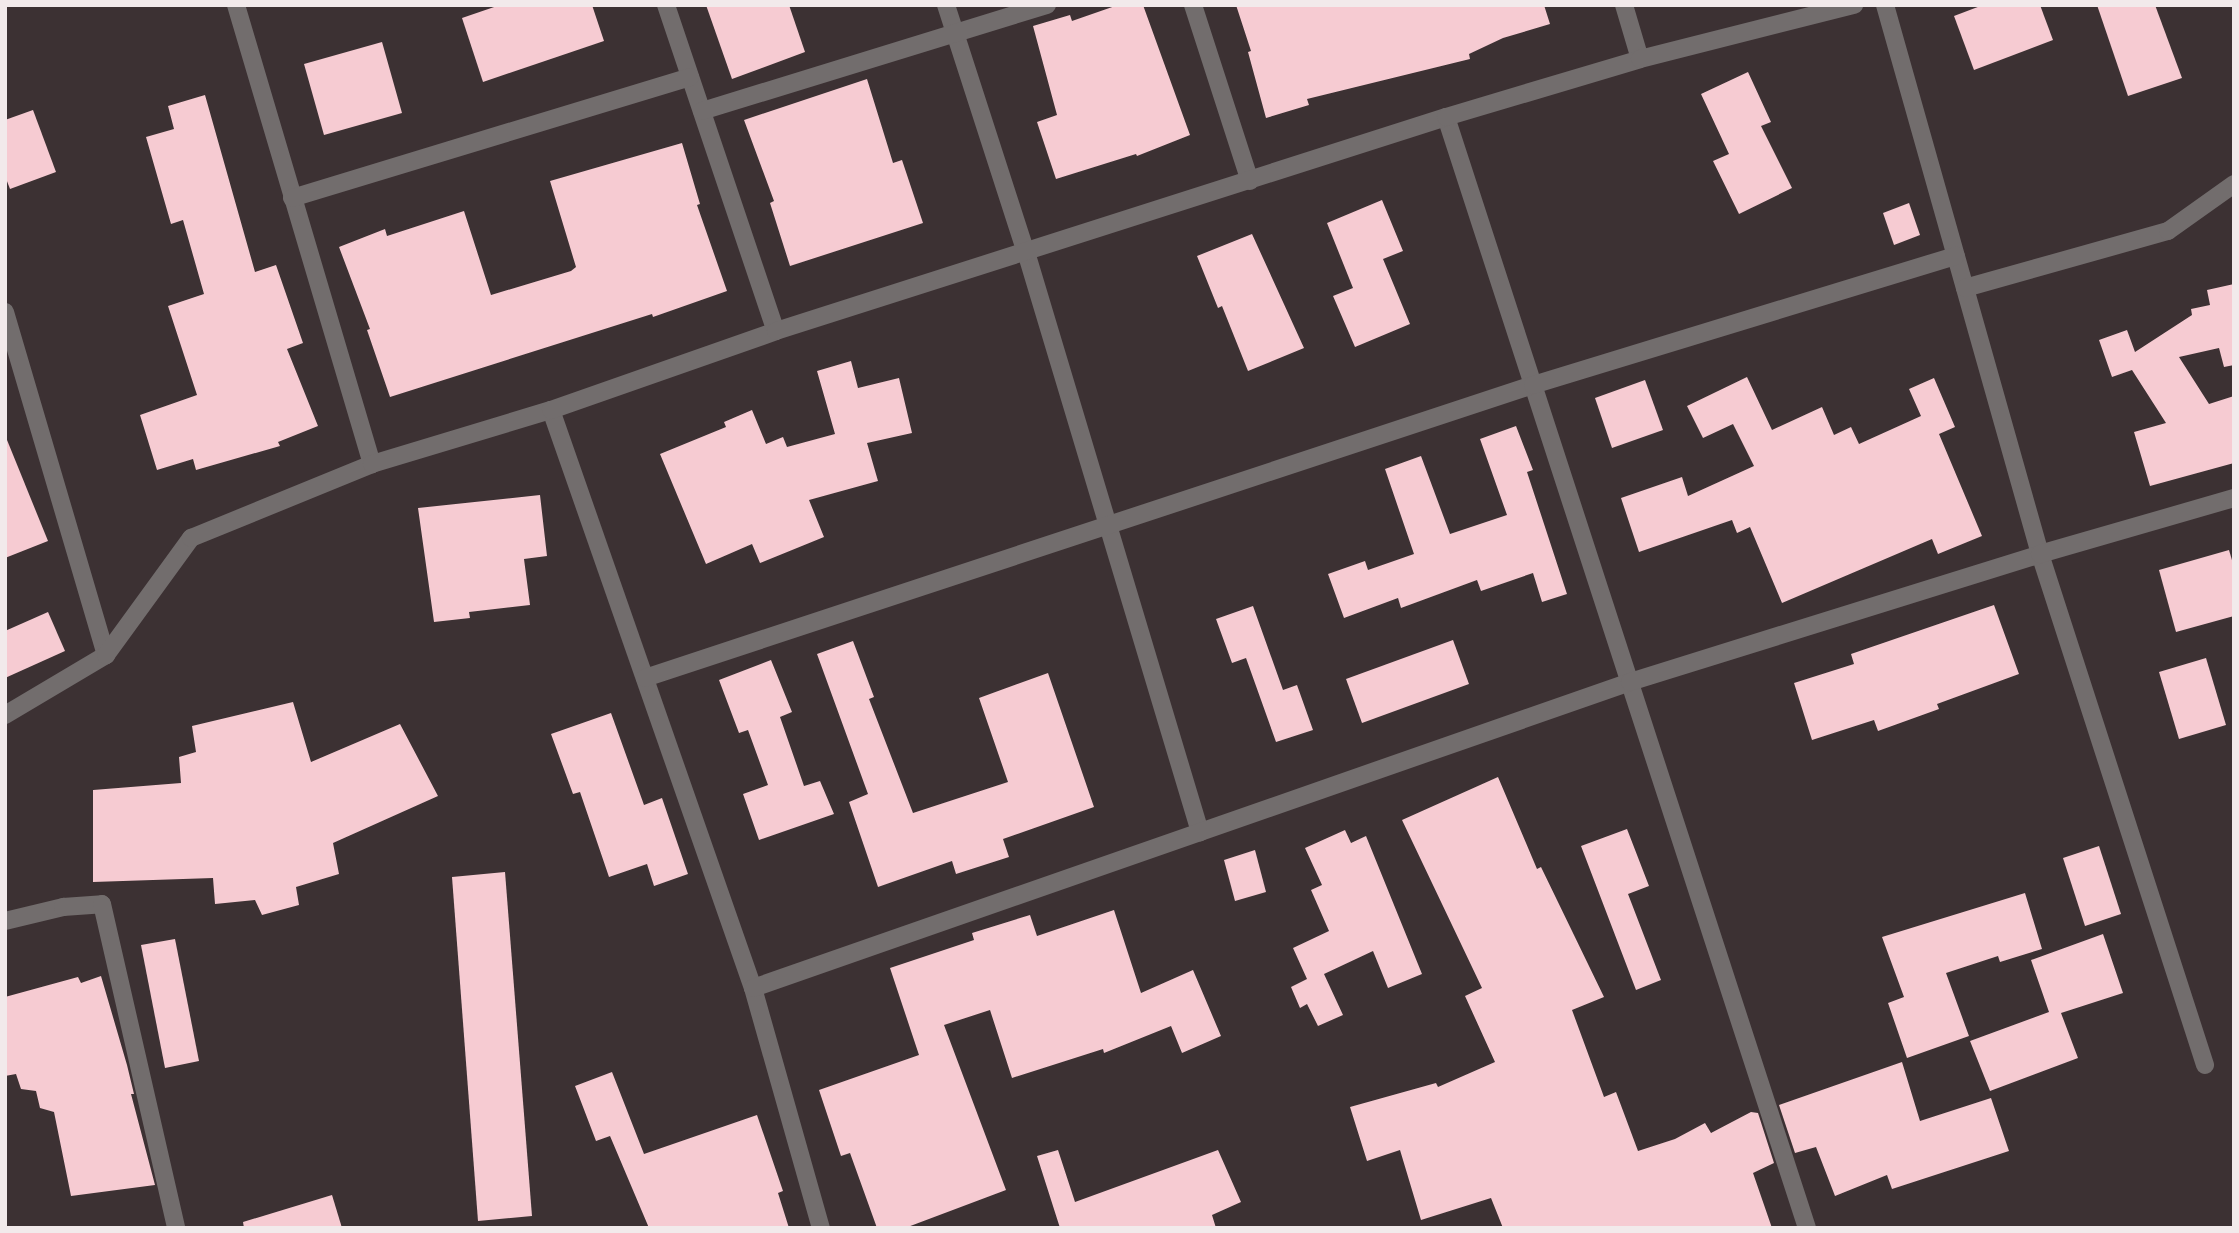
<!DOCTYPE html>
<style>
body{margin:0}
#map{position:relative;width:2239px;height:1233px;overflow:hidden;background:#3c3133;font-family:"Titillium Web",sans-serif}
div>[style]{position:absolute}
.building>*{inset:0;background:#f6cbd2}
.minor>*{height:18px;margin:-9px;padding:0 9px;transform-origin:9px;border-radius:9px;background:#726d6d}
span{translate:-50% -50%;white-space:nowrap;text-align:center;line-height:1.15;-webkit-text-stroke:7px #1f1a1b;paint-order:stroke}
.frame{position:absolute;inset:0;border:7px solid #f2eaeb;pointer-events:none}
</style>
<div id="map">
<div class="building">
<div style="clip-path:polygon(500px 5px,592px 5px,604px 41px,483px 82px,462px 18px)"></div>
<div style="clip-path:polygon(706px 5px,789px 5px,805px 52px,732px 79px)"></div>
<div style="clip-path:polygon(1118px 5px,1143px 5px,1190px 135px,1137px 156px,1136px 154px,1056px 179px,1037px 122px,1057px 115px,1033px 26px,1070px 15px,1072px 21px)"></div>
<div style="clip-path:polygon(1236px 5px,1544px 5px,1550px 24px,1503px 38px,1469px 54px,1470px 59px,1307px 99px,1309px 105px,1266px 118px,1248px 52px,1251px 51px)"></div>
<div style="clip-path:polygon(1983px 5px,2040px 5px,2053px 40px,1974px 70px,1954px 16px)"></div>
<div style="clip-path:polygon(2097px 5px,2155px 5px,2182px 78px,2128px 96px)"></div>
<div style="clip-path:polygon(382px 42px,402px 113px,324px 135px,304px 64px)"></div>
<div style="clip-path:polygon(1748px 72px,1771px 122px,1761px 126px,1792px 188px,1739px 214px,1713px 161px,1729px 154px,1701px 94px)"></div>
<div style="clip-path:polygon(867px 79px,893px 163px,902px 160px,923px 223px,790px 266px,770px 203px,774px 201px,744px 120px)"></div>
<div style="clip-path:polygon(205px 95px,255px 272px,276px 265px,303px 343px,287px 349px,318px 426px,278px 442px,280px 446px,196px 470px,193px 459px,157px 470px,140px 415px,197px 395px,168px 306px,204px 294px,183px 220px,171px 224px,146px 137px,174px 129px,168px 106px)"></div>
<div style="clip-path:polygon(33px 110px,56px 172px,10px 189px,5px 176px,5px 120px)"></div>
<div style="clip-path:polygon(682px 143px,700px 204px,697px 205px,727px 291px,653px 317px,652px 314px,390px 397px,367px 330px,370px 329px,339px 247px,385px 229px,387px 236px,464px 211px,491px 295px,571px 271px,576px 267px,550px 181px)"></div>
<div style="clip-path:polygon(1382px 200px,1403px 251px,1383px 259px,1410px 324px,1355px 347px,1333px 296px,1353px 288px,1327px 223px)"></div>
<div style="clip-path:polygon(1909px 203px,1920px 235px,1894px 245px,1883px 213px)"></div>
<div style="clip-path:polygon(1252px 234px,1304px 348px,1248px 371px,1222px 306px,1218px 308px,1197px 256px)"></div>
<div style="clip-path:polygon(2234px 284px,2234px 365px,2224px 367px,2219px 348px,2179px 357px,2209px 404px,2234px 396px,2234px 463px,2150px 486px,2134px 432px,2166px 423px,2132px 370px,2112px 377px,2099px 340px,2127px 330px,2135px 352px,2192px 315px,2191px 309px,2210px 305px,2207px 290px)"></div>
<div style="clip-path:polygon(851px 361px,858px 388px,899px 378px,912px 433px,867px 443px,878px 481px,809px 500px,824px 537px,760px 563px,752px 544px,706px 564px,660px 454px,726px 427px,724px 422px,752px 410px,766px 444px,783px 437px,787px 447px,835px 434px,817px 371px)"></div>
<div style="clip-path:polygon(1747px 377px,1772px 430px,1822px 407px,1834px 435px,1851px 427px,1859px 444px,1921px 416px,1909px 389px,1934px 378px,1955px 427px,1939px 434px,1982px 536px,1938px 554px,1932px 539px,1782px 603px,1750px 527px,1737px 533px,1732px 520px,1639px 552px,1621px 498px,1682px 477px,1688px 496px,1754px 466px,1733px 424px,1703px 438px,1687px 406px)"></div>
<div style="clip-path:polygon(1645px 380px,1663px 430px,1612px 448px,1595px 398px)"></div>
<div style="clip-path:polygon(1516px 426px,1533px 470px,1527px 472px,1567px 594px,1542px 602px,1533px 573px,1481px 591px,1477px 580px,1401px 608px,1398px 598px,1344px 618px,1328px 574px,1365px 561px,1368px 570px,1414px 554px,1385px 469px,1421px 456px,1450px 534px,1507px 515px,1480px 439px)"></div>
<div style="clip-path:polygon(5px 435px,48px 541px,5px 558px)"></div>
<div style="clip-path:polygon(540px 495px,547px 556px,524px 559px,530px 605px,469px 612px,470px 618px,434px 622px,418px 508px)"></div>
<div style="clip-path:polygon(2229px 550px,2234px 567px,2234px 616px,2176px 632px,2159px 570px)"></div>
<div style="clip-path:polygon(1994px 605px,2019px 674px,1937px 704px,1939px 709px,1878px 731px,1874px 720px,1812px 740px,1794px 683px,1854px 664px,1851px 654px)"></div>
<div style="clip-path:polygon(1253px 606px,1283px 690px,1297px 685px,1313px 730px,1276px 742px,1246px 658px,1232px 663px,1216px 619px)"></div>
<div style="clip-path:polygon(48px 612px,65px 651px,5px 678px,5px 631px)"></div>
<div style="clip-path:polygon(1453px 640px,1469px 684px,1362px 723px,1346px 679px)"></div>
<div style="clip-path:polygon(853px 641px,874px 697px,869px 699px,913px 813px,1008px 782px,979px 698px,1048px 673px,1094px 807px,1003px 839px,1009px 857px,956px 874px,952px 861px,878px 887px,849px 802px,868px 794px,817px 654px)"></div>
<div style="clip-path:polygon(2206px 658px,2226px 725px,2179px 739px,2159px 672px)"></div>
<div style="clip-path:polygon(771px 660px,792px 712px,780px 717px,804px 786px,820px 781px,834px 814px,759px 840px,743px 794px,768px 785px,748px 730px,739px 733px,719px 680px)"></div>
<div style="clip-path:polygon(293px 702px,311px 762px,400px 724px,438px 796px,333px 843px,339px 874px,296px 887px,299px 905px,262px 915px,255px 900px,215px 904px,213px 878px,93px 882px,93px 790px,181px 783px,179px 757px,196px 752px,192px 726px)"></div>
<div style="clip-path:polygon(611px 713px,644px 805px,662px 798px,688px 874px,654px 886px,647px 864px,609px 877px,580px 792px,573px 794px,551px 734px)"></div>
<div style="clip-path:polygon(1498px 777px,1537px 869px,1541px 867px,1604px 997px,1572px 1010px,1604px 1097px,1616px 1092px,1638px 1151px,1675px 1139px,1705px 1123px,1711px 1133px,1751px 1112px,1758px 1113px,1774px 1163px,1753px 1173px,1772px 1228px,1503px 1228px,1491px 1198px,1421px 1220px,1400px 1150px,1367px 1161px,1350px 1107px,1436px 1083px,1438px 1087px,1495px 1062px,1465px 996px,1482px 988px,1402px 820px)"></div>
<div style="clip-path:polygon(1627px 829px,1649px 886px,1628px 894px,1661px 980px,1636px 990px,1581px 846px)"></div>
<div style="clip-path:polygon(1345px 830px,1351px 843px,1366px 836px,1422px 974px,1388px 988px,1373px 951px,1324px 974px,1343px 1015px,1318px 1026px,1307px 1004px,1300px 1008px,1291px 987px,1307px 979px,1293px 948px,1329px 931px,1311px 890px,1322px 885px,1305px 848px)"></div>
<div style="clip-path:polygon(2099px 846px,2121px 914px,2085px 926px,2063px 858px)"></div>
<div style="clip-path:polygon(1255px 850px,1266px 892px,1235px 901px,1224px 860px)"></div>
<div style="clip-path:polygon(505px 872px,532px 1216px,478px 1221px,452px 877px)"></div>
<div style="clip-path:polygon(2025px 893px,2042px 949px,2000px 962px,1998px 956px,1946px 973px,1969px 1036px,1907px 1058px,1888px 1003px,1904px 997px,1882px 937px)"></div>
<div style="clip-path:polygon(1114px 910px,1141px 993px,1193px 970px,1221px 1036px,1182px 1053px,1171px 1026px,1104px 1053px,1103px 1049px,1012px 1078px,990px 1010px,944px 1025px,1006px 1190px,905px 1228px,877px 1228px,850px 1153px,841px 1156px,819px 1090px,919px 1055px,890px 968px,974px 940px,972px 933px,1030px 915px,1037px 936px)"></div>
<div style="clip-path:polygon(2103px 934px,2123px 993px,2061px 1013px,2078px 1058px,1990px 1091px,1970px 1041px,2049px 1012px,2031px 960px)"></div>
<div style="clip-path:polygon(175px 939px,199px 1061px,165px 1068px,141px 945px)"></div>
<div style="clip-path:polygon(101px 976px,127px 1065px,134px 1094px,131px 1094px,155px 1185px,71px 1196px,54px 1112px,40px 1108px,36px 1091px,21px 1089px,16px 1074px,5px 1076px,5px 997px,78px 977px,81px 983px)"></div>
<div style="clip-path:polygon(1902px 1062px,1920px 1121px,1991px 1098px,2009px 1151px,1892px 1189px,1887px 1175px,1835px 1196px,1816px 1147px,1795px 1153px,1779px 1105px)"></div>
<div style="clip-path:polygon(612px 1072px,644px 1154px,757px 1115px,783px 1191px,778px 1193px,789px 1228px,649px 1228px,610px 1136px,596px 1141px,575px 1086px)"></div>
<div style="clip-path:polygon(1058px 1150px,1075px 1202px,1218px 1150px,1241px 1202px,1212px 1215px,1216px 1228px,1060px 1228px,1037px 1156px)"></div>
<div style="clip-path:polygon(332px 1195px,342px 1228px,244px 1228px,243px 1222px)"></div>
</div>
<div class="minor">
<div style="left:236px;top:5px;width:479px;rotate:73.5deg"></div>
<div style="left:666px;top:5px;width:344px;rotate:71.4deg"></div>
<div style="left:946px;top:5px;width:260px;rotate:72.1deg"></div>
<div style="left:1026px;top:252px;width:606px;rotate:73.3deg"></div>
<div style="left:1193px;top:5px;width:185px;rotate:72.1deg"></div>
<div style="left:1624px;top:5px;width:56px;rotate:73.5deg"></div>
<div style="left:1885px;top:5px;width:570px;rotate:74.23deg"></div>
<div style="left:2040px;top:554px;width:537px;rotate:72.1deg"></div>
<div style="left:702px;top:111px;width:361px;rotate:-17.1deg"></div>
<div style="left:1446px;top:117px;width:1168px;rotate:72deg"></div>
<div style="left:292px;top:198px;width:416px;rotate:-16.9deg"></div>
<div style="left:1965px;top:288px;width:211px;rotate:-15.7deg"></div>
<div style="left:2168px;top:231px;width:81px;rotate:-35.5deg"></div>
<div style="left:5px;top:312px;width:358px;rotate:73.6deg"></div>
<div style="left:551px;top:410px;width:612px;rotate:70.74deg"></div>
<div style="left:753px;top:988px;width:249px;rotate:74.2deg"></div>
<div style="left:645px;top:678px;width:935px;rotate:-18.26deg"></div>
<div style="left:1533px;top:385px;width:442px;rotate:-17deg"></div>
<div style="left:5px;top:715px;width:117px;rotate:-30.7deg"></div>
<div style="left:106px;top:655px;width:145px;rotate:-54deg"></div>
<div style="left:191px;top:538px;width:196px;rotate:-22.2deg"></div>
<div style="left:372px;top:464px;width:187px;rotate:-16.8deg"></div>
<div style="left:551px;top:410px;width:238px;rotate:-19.3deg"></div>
<div style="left:776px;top:331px;width:703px;rotate:-17.71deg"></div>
<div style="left:1446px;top:117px;width:202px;rotate:-16.6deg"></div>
<div style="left:1640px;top:59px;width:221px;rotate:-14.2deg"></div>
<div style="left:5px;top:921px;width:60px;rotate:-13.6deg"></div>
<div style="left:63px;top:907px;width:39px;rotate:-4deg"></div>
<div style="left:102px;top:904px;width:332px;rotate:77.1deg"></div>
<div style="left:753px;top:988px;width:929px;rotate:-19.23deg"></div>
<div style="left:1630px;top:682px;width:430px;rotate:-17.3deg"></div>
<div style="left:2040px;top:554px;width:202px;rotate:-16.1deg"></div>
</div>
<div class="frame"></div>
</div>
